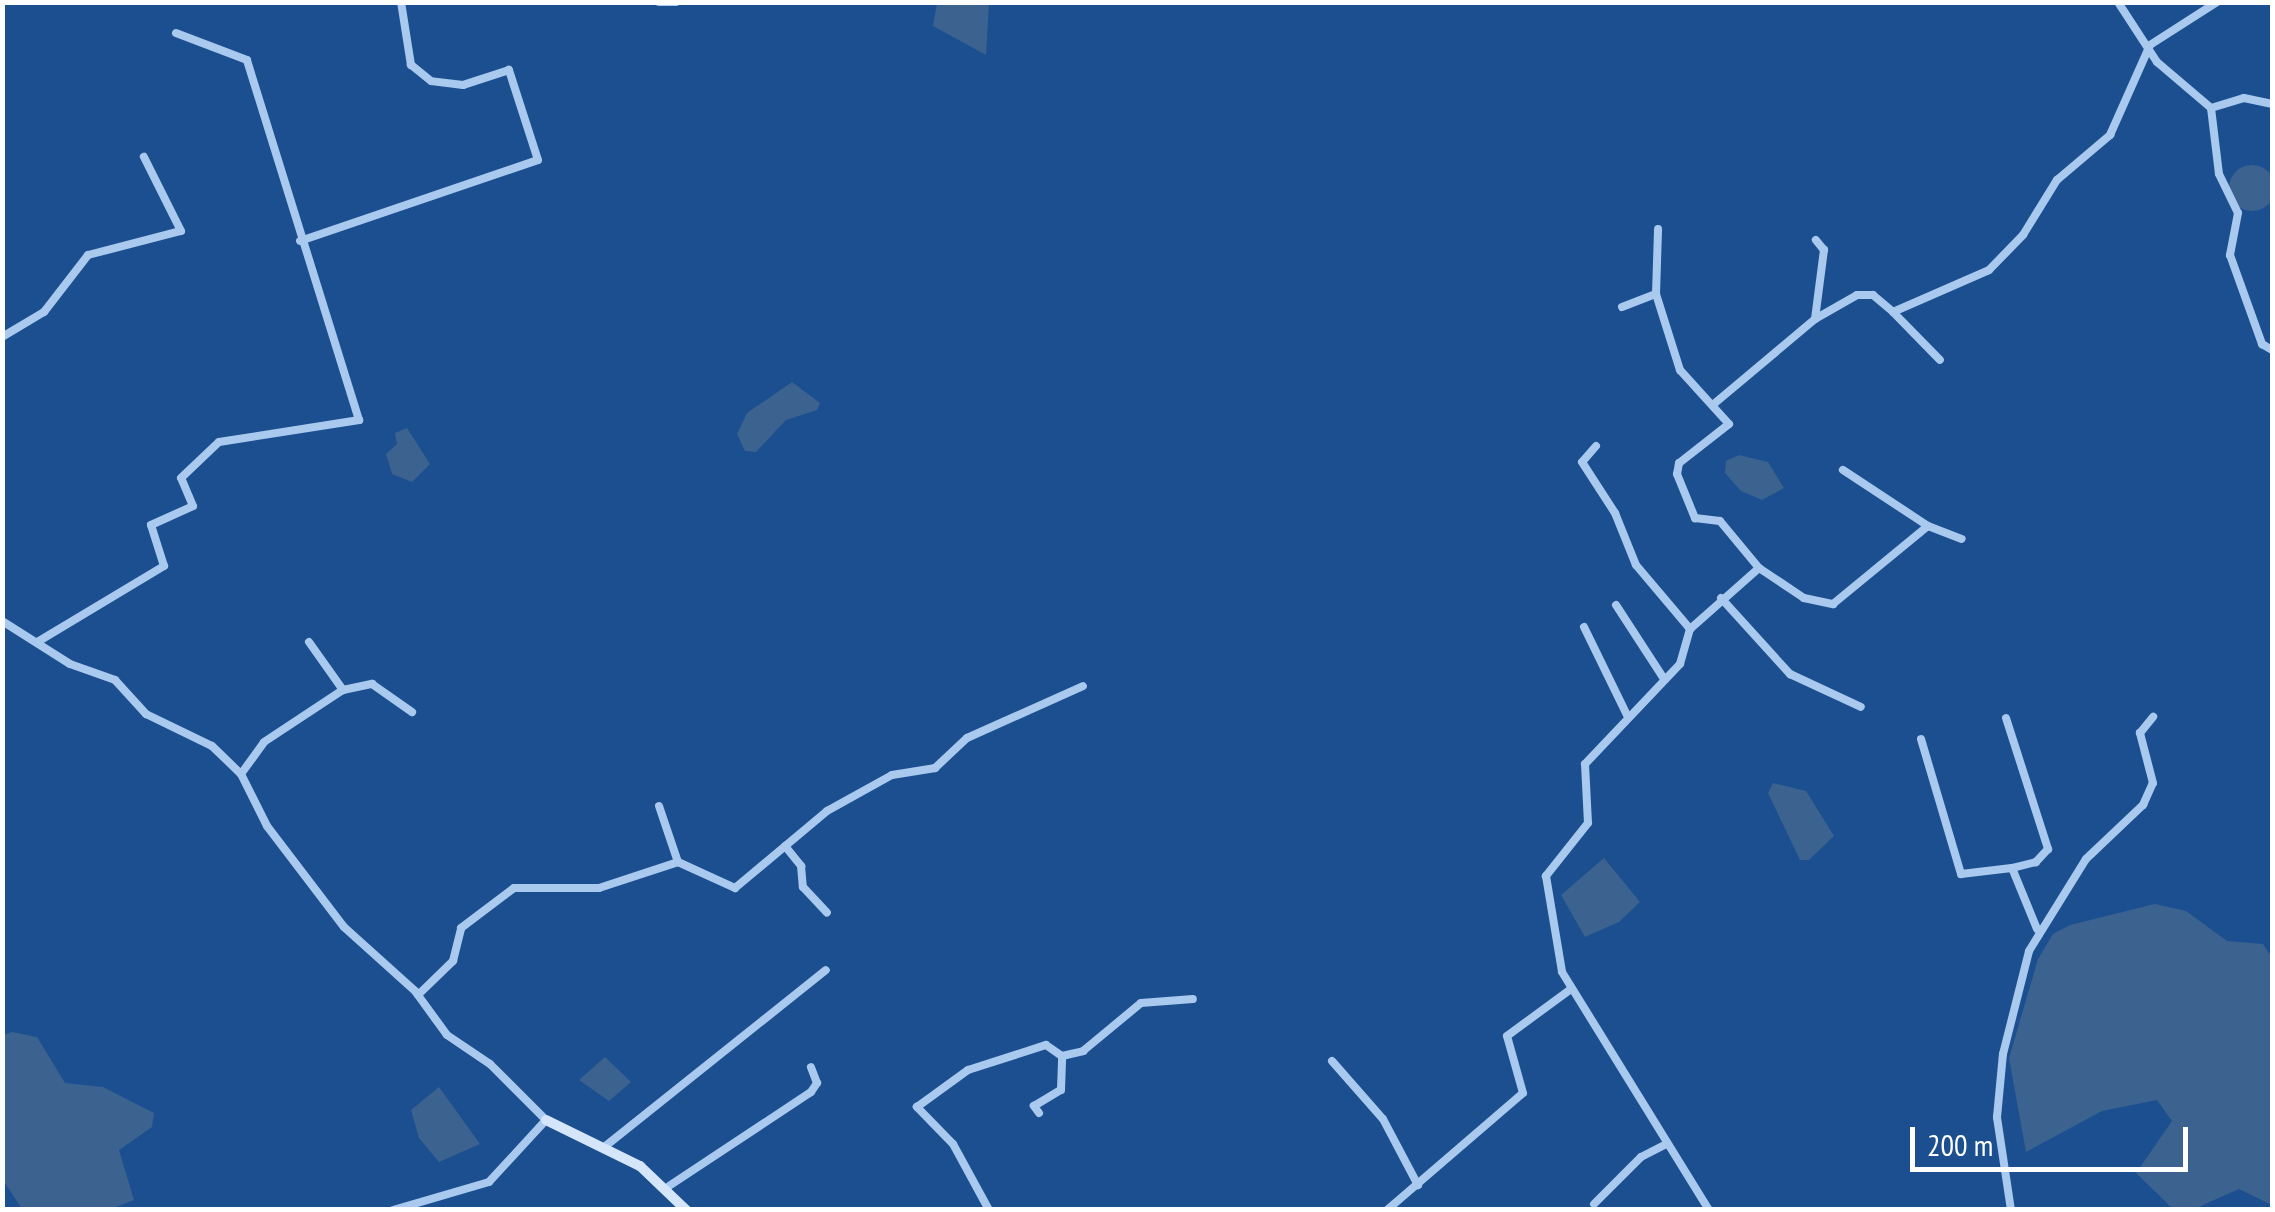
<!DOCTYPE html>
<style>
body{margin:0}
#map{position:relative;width:2275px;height:1212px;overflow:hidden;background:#1b4f8f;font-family:"PT Sans Narrow",sans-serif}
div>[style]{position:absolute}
.water>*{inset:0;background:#3c6290}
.round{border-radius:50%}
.street>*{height:8px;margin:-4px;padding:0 4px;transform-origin:4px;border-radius:4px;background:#a9c9ee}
.secondary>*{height:10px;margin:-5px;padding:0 5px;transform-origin:5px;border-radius:5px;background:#d6e6fa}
span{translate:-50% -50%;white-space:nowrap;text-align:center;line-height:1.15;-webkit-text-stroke:9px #1b4f8f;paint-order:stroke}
.frame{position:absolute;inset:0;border:5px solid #fff;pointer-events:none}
.scale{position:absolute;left:1910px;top:1127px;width:278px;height:45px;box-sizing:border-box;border:5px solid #fff;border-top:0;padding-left:12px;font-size:30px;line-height:35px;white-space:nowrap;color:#fff;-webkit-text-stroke:8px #1b4f8f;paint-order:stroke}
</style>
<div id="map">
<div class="water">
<div style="clip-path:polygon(937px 3px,989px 3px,986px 55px,933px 26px)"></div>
<div class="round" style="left:2229px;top:165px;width:46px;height:46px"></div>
<div style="clip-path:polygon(792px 382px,820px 403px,817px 410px,786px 420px,756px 452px,745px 451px,737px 434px,747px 413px)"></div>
<div style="clip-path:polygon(407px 428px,430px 464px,412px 482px,392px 474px,386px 454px,397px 444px,395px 433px)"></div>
<div style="clip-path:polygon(1739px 455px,1768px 462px,1784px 488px,1762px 500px,1741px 491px,1725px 473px,1726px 461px)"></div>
<div style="clip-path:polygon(1773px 783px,1806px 791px,1834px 836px,1809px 860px,1800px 860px,1768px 793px)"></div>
<div style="clip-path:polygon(1604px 858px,1640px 902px,1619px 922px,1585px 937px,1561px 895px)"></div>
<div style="clip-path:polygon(2155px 904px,2186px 911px,2227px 941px,2263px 944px,2272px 958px,2272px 1205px,2239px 1189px,2194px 1209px,2173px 1209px,2136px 1173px,2172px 1121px,2157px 1100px,2102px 1111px,2026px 1152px,2009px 1058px,2038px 959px,2053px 934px,2070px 925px)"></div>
<div style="clip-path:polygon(12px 1032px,37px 1037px,65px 1083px,103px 1087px,154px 1113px,152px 1127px,119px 1150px,134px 1200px,111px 1209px,22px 1209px,3px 1180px,3px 1035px)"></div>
<div style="clip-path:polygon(605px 1057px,631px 1082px,609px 1101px,579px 1080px)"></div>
<div style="clip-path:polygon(439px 1087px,480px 1144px,439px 1162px,419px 1138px,411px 1110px)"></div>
</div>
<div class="street">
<div style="left:659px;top:2px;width:17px"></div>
<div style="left:2118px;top:2px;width:72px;rotate:57deg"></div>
<div style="left:2157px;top:62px;width:71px;rotate:40.4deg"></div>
<div style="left:2211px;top:108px;width:66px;rotate:83.1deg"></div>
<div style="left:2219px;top:174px;width:43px;rotate:64deg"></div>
<div style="left:2238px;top:213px;width:43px;rotate:100.8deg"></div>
<div style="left:2230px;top:255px;width:95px;rotate:70.2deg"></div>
<div style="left:2262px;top:344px;width:12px;rotate:31deg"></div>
<div style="left:2211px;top:108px;width:34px;rotate:-17deg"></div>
<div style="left:2244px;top:98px;width:29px;rotate:12deg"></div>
<div style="left:300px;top:241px;width:251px;rotate:-18.8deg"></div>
<div style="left:538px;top:160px;width:95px;rotate:-107.9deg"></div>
<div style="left:509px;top:70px;width:48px;rotate:161.9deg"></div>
<div style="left:463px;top:85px;width:32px;rotate:-173deg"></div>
<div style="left:431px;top:81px;width:26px;rotate:-141deg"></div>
<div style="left:411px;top:65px;width:64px;rotate:-99deg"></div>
<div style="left:1656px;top:294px;width:65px;rotate:-88.2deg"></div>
<div style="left:1622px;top:307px;width:36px;rotate:-21deg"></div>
<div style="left:1656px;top:294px;width:80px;rotate:72.5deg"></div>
<div style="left:1680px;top:370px;width:73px;rotate:47.8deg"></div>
<div style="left:1729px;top:424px;width:63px;rotate:142deg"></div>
<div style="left:1679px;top:463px;width:11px;rotate:100deg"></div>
<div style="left:1677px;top:474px;width:48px;rotate:67.8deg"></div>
<div style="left:1695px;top:518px;width:25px;rotate:7deg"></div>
<div style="left:1720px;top:521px;width:61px;rotate:50.3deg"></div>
<div style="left:1759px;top:568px;width:92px;rotate:138.5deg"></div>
<div style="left:1690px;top:629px;width:36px;rotate:106deg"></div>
<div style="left:1680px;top:664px;width:138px;rotate:133.5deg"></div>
<div style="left:1585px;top:764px;width:59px;rotate:87.1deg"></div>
<div style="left:1588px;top:823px;width:68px;rotate:128.4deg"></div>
<div style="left:1546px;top:876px;width:97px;rotate:80.5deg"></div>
<div style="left:1562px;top:972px;width:280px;rotate:58.3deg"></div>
<div style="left:1893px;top:312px;width:67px;rotate:45.6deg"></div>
<div style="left:1815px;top:319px;width:70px;rotate:-82.6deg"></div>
<div style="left:1824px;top:250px;width:13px;rotate:-129deg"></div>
<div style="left:2px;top:337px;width:49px;rotate:-30.8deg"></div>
<div style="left:44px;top:312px;width:72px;rotate:-52.3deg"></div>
<div style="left:88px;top:255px;width:96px;rotate:-14.5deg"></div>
<div style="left:181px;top:231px;width:83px;rotate:-116.6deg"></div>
<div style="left:1715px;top:403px;width:131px;rotate:-40deg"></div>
<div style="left:1815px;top:319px;width:48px;rotate:-29.7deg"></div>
<div style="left:1857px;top:295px;width:16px"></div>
<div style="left:1873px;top:295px;width:26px;rotate:40deg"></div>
<div style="left:1893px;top:312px;width:105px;rotate:-23.6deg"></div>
<div style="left:1989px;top:270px;width:49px;rotate:-45.8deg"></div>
<div style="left:2023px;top:235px;width:65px;rotate:-58.3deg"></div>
<div style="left:2057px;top:180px;width:70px;rotate:-40.3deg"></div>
<div style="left:2110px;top:135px;width:98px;rotate:-66deg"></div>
<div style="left:2150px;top:45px;width:80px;rotate:-32.7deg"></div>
<div style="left:1596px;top:446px;width:21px;rotate:131deg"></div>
<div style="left:1582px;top:462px;width:61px;rotate:57.1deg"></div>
<div style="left:1615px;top:513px;width:56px;rotate:68deg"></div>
<div style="left:1636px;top:565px;width:84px;rotate:49.8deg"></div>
<div style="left:1928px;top:526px;width:36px;rotate:21deg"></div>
<div style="left:1759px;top:568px;width:54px;rotate:33.7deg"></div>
<div style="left:1804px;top:598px;width:30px;rotate:12deg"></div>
<div style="left:1833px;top:604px;width:123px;rotate:-39.4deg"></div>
<div style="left:1928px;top:526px;width:102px;rotate:-146.6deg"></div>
<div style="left:1721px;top:598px;width:103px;rotate:47.8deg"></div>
<div style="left:1790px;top:674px;width:78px;rotate:24.9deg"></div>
<div style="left:1616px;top:605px;width:88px;rotate:57deg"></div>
<div style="left:2px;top:621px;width:80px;rotate:32.3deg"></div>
<div style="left:70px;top:664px;width:48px;rotate:19.6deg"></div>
<div style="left:115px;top:680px;width:46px;rotate:47.6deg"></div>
<div style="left:146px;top:714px;width:73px;rotate:25.9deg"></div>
<div style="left:212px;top:746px;width:40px;rotate:44deg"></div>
<div style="left:241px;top:774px;width:58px;rotate:63.4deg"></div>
<div style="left:267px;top:826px;width:127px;rotate:52.7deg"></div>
<div style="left:344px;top:927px;width:96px;rotate:42deg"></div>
<div style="left:415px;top:991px;width:54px;rotate:54deg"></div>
<div style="left:447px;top:1035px;width:52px;rotate:34deg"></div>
<div style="left:490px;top:1064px;width:79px;rotate:45deg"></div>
<div style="left:546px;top:1120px;width:84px;rotate:132.6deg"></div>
<div style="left:489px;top:1182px;width:100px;rotate:163.7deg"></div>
<div style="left:1584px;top:627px;width:98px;rotate:64deg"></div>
<div style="left:39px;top:641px;width:146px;rotate:-31deg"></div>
<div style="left:164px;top:566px;width:43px;rotate:-107.6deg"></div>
<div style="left:151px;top:525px;width:46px;rotate:-24.3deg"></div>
<div style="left:193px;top:506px;width:30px;rotate:-113deg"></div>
<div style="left:181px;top:478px;width:52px;rotate:-43.5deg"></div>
<div style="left:219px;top:442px;width:142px;rotate:-8.9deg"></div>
<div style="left:359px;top:420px;width:377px;rotate:-107.3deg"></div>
<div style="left:247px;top:60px;width:76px;rotate:-159.2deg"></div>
<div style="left:309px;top:642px;width:59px;rotate:54.7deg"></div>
<div style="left:2006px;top:718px;width:138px;rotate:72.2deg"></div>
<div style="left:2048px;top:849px;width:18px;rotate:133deg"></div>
<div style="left:2036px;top:862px;width:25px;rotate:166deg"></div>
<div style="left:1921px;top:739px;width:141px;rotate:73.5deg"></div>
<div style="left:1961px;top:874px;width:51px;rotate:-6.7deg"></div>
<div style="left:2012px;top:868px;width:66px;rotate:67.7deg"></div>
<div style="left:241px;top:774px;width:39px;rotate:-54deg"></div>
<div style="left:264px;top:742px;width:95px;rotate:-33.4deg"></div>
<div style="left:343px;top:690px;width:30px;rotate:-12deg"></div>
<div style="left:372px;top:684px;width:49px;rotate:35deg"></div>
<div style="left:659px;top:806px;width:59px;rotate:71.3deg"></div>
<div style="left:785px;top:846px;width:26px;rotate:51deg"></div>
<div style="left:801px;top:866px;width:21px;rotate:85deg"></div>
<div style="left:803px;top:887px;width:35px;rotate:47deg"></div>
<div style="left:418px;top:995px;width:49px;rotate:-44.2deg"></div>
<div style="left:453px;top:961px;width:34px;rotate:-76deg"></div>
<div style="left:461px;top:928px;width:66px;rotate:-37deg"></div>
<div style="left:514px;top:888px;width:85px"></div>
<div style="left:599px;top:888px;width:83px;rotate:-18.2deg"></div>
<div style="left:678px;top:862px;width:63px;rotate:24.5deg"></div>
<div style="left:735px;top:888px;width:120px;rotate:-39.9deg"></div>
<div style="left:827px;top:811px;width:74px;rotate:-29deg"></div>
<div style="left:892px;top:775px;width:44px;rotate:-9.2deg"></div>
<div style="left:935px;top:768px;width:44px;rotate:-43.2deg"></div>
<div style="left:967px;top:738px;width:127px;rotate:-24.1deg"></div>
<div style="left:1332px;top:1061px;width:77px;rotate:48.7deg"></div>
<div style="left:1383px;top:1119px;width:75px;rotate:62.1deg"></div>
<div style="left:1039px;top:1113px;width:9px;rotate:-126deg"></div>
<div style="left:1034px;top:1106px;width:31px;rotate:-31deg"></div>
<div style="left:1061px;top:1090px;width:34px;rotate:-88deg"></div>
<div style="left:603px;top:1148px;width:285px;rotate:-38.6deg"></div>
<div style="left:669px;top:1186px;width:170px;rotate:-33.5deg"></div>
<div style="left:811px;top:1092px;width:11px;rotate:-56deg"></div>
<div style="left:817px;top:1083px;width:17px;rotate:-111deg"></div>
<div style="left:1594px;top:1204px;width:66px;rotate:-45deg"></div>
<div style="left:1641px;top:1157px;width:28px;rotate:-27deg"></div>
<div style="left:989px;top:1210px;width:75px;rotate:-118.6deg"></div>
<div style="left:953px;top:1144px;width:52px;rotate:-134.2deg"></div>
<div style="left:917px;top:1107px;width:63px;rotate:-36deg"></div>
<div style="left:968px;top:1070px;width:82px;rotate:-17.8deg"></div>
<div style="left:1046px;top:1045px;width:19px;rotate:35deg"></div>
<div style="left:1062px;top:1056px;width:22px;rotate:-13deg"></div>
<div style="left:1083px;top:1051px;width:75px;rotate:-39.6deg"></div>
<div style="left:1141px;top:1003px;width:52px;rotate:-4.4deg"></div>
<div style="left:1387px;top:1210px;width:179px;rotate:-40.7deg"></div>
<div style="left:1523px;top:1093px;width:59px;rotate:-105.7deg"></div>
<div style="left:1507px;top:1036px;width:79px;rotate:-36.3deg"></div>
<div style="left:2011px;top:1210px;width:94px;rotate:-98.6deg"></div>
<div style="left:1997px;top:1117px;width:63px;rotate:-84.6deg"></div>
<div style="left:2003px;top:1054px;width:106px;rotate:-75.8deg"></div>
<div style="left:2029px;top:951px;width:108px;rotate:-58.2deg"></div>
<div style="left:2086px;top:859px;width:79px;rotate:-43.5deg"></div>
<div style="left:2143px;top:805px;width:24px;rotate:-66deg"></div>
<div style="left:2153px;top:783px;width:52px;rotate:-104.6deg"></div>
<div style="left:2140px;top:733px;width:21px;rotate:-51deg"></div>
</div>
<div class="secondary">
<div style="left:546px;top:1120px;width:105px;rotate:26.1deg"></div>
<div style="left:640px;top:1166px;width:64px;rotate:43.7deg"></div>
</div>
<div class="frame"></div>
<div class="scale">200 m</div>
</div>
